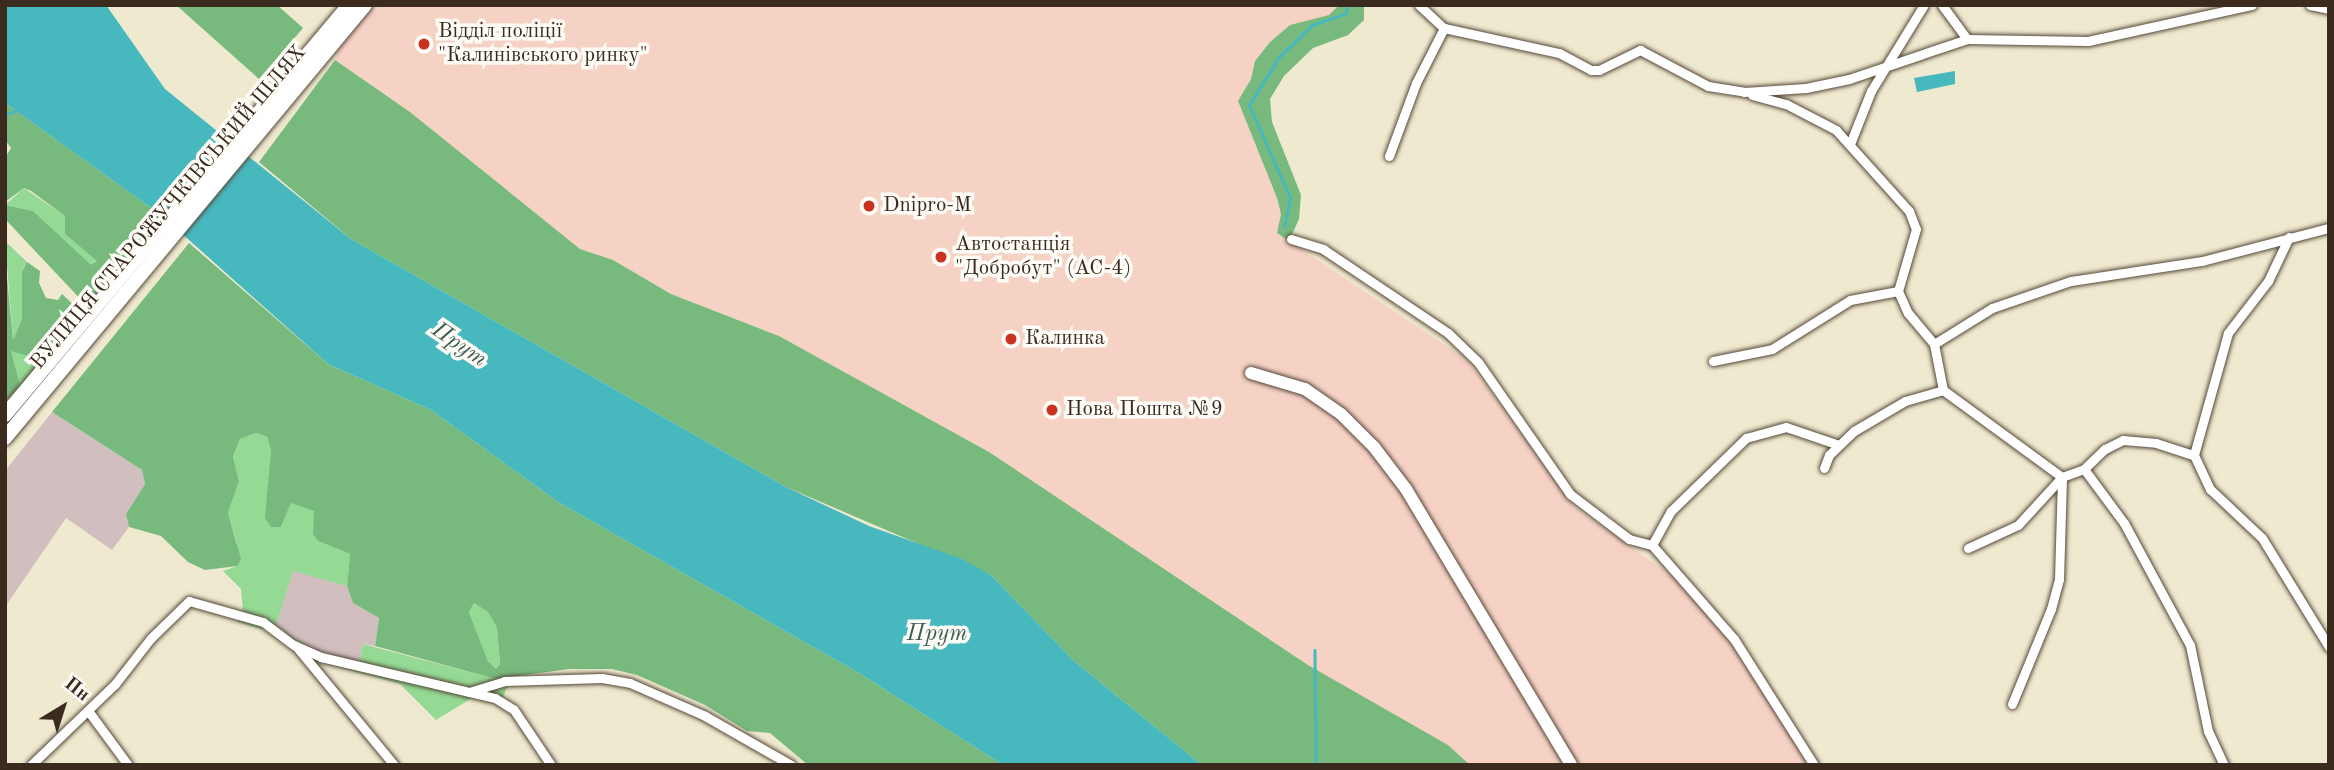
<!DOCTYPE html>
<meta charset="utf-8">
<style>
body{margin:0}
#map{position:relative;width:2334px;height:770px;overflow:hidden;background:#efe9cf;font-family:"Old Standard TT",serif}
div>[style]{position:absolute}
.built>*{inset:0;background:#f6d2c5}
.industrial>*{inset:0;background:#d1bfbf}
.green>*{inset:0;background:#95da94}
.forest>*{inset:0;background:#78ba7e}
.water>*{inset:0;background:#48b8bf}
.stream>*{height:2.5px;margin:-1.25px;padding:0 1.25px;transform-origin:1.25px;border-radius:1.25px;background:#48b8bf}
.roads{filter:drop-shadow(0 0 2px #564739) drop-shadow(0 0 2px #564739)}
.street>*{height:9px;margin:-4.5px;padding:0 4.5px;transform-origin:4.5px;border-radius:4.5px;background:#fff}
.secondary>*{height:12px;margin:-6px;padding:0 6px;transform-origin:6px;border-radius:6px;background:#fff}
.primary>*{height:14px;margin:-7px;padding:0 7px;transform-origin:7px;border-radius:7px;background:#fff}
.dots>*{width:19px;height:19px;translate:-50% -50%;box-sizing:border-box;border:4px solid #fdfcf7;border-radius:50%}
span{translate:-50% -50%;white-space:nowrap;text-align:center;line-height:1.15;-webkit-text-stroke:7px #fdfcf7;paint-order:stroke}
.poi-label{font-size:21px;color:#3b2a1e}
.left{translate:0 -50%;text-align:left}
.street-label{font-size:21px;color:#3b2a1e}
.water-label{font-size:23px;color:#405c56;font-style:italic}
.frame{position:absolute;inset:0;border:7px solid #3b2a1e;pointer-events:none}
.north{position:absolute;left:28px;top:672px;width:70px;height:70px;-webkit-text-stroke:5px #fdfcf7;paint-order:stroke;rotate:38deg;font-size:19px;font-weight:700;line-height:28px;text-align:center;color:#3b2a1e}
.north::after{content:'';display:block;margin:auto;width:24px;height:32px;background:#3b2a1e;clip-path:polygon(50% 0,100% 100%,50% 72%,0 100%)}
</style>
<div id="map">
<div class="built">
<div style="clip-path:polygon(367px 5px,1339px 5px,1329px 15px,1290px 25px,1255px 61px,1251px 79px,1238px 101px,1277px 198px,1281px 214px,1277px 233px,1467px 360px,1575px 508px,1673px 576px,1740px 652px,1809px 765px,1470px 765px,1448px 745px,1308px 665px,989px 452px,779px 336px,671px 294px,613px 260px,580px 249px,410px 112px,335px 60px,344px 34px)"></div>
</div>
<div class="industrial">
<div style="clip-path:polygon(52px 412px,142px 470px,145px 484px,126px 514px,129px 527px,112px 550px,66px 518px,5px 607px,5px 471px)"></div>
<div style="clip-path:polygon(293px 570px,347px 586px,353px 603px,379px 618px,375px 646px,363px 644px,359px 663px,316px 652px,276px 626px)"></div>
</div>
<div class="green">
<div style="clip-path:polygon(24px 188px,65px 216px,65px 234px,97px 260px,91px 266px,33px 211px,5px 205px)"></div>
<div style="clip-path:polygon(5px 241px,27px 262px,22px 272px,22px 319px,13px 340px)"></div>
<div style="clip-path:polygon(10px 350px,44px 359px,20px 386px,13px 373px)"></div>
<div style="clip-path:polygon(256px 433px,267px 437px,271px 451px,281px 527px,291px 503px,300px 504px,315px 511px,313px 533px,318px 541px,350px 554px,347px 586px,293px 571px,276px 626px,316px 652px,359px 663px,363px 644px,496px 679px,511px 677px,500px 705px,472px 698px,436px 720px,400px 684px,302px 657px,268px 631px,237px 622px,243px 612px,241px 589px,223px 571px,237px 566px,237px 543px,228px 513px,239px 481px,233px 458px,240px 439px)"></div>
<div style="clip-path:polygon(474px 603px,488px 612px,497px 628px,500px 664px,496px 669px,488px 661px,469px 612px)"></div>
</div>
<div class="forest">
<div style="clip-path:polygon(176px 5px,277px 5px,303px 28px,259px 79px)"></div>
<div style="clip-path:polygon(1339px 5px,1364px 5px,1364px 20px,1348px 35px,1313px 48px,1284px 76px,1270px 99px,1272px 122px,1301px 195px,1299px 219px,1289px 241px,1277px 233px,1281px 214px,1277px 198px,1238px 101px,1251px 79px,1255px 61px,1270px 42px,1290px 25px,1329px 15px)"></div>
<div style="clip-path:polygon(335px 60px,410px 112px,580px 249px,613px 260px,671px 294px,779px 336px,989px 452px,1308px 665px,1448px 745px,1470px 765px,1202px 765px,1074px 661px,991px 575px,786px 487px,351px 239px,259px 162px)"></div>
<div style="clip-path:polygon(5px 103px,161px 215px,86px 305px,5px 219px,5px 205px,33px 211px,91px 265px,97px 261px,65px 234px,65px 216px,31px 191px,24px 188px,5px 202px,5px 158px,11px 148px,5px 140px)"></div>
<div style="clip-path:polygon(evenodd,189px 243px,328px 364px,431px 410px,558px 502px,859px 673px,1003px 765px,808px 765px,770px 733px,747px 731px,705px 705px,637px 675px,612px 669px,569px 669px,496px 679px,375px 646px,379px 618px,353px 603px,347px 586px,350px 554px,318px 541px,313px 534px,314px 511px,291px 503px,281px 527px,271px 527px,265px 518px,271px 451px,267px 437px,256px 433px,240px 439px,233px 457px,239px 481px,228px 513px,241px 559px,237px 566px,205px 570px,188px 562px,161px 536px,129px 527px,126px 514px,145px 484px,142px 470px,52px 412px,189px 243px,474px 603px,488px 612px,497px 628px,500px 664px,496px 669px,488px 661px,469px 612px,474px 603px)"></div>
<div style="clip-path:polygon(5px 256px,13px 340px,22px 319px,22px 272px,27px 262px,40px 271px,39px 283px,46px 298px,58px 300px,62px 294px,80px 311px,42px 360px,11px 351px,20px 386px,5px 402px)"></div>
</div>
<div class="water">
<div style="clip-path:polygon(5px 5px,106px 5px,165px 89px,351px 239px,786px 487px,869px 526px,962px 559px,991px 575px,1074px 661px,1202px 765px,1003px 765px,859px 673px,558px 502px,431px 410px,328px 364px,161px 215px,5px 103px)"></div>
<div style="clip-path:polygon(1955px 71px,1955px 84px,1917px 92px,1914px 78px)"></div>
</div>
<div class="stream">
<div style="left:5px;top:115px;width:11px;rotate:-22deg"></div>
<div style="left:1284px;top:227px;width:30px;rotate:-78deg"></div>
<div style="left:1290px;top:198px;width:102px;rotate:-113.8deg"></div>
<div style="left:1249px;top:105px;width:57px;rotate:-58deg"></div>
<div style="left:1279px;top:57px;width:46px;rotate:-44.1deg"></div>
<div style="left:1312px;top:25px;width:36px;rotate:-19deg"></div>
<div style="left:1346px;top:13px;width:8px;rotate:-83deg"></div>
<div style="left:1315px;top:650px;width:115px;rotate:89.5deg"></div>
</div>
<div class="roads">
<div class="street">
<div style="left:1419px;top:5px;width:34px;rotate:43deg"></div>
<div style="left:1444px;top:28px;width:118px;rotate:12.3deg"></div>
<div style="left:1559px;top:53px;width:36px;rotate:28deg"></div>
<div style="left:1591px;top:70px;width:8px"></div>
<div style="left:1599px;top:70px;width:46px;rotate:-26deg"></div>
<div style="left:1640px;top:50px;width:77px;rotate:27.9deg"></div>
<div style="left:1708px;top:86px;width:36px;rotate:9deg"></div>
<div style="left:1744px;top:92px;width:62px;rotate:-3.7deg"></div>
<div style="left:1806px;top:88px;width:44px;rotate:-11.8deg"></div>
<div style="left:1849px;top:79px;width:125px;rotate:-18.7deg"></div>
<div style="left:1967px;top:39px;width:121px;rotate:0.9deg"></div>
<div style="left:2088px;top:41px;width:168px;rotate:-12.4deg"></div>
<div style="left:1942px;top:5px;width:42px;rotate:53.7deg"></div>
<div style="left:2310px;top:5px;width:19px;rotate:12deg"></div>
<div style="left:1752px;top:95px;width:35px;rotate:15deg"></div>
<div style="left:1786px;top:104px;width:56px;rotate:27.5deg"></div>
<div style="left:1836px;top:130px;width:109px;rotate:48deg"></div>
<div style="left:1909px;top:211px;width:19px;rotate:69deg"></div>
<div style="left:1916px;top:229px;width:65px;rotate:106.2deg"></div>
<div style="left:1898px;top:291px;width:24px;rotate:66deg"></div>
<div style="left:1908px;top:313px;width:40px;rotate:50deg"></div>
<div style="left:1850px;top:144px;width:57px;rotate:-68.4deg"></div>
<div style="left:1871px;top:91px;width:101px;rotate:-58.4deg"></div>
<div style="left:1389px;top:156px;width:78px;rotate:-69.7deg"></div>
<div style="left:1416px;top:83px;width:62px;rotate:-63deg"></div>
<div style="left:2289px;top:237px;width:49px;rotate:115.5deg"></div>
<div style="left:2268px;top:281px;width:66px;rotate:127.6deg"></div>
<div style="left:2228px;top:333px;width:127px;rotate:105.6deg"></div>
<div style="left:2194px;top:455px;width:38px;rotate:65deg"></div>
<div style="left:2210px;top:489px;width:71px;rotate:43.3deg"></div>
<div style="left:2262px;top:538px;width:128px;rotate:58.4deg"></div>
<div style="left:1291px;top:239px;width:34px;rotate:17deg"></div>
<div style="left:1323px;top:249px;width:151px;rotate:33.9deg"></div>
<div style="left:1448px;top:333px;width:42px;rotate:44deg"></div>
<div style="left:1478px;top:362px;width:161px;rotate:55.1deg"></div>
<div style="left:1570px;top:494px;width:74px;rotate:37.3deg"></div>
<div style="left:1629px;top:539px;width:24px;rotate:15deg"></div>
<div style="left:1652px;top:545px;width:125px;rotate:48.9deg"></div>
<div style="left:1734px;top:639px;width:149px;rotate:57.6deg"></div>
<div style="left:1713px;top:361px;width:60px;rotate:-11.5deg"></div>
<div style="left:1772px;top:349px;width:92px;rotate:-32.1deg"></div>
<div style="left:1850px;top:300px;width:49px;rotate:-10.6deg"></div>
<div style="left:1943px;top:390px;width:47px;rotate:-101.1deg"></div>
<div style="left:1934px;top:344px;width:68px;rotate:-31.8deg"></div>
<div style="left:1992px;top:308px;width:83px;rotate:-18.9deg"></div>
<div style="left:2071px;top:281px;width:133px;rotate:-8.7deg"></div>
<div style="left:2202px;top:261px;width:131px;rotate:-14.6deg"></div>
<div style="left:1824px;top:468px;width:14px;rotate:-69deg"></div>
<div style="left:1829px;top:455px;width:35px;rotate:-44deg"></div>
<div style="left:1854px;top:431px;width:59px;rotate:-30.5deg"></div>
<div style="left:1905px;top:401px;width:40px;rotate:-16deg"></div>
<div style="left:1943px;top:390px;width:147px;rotate:36.2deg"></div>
<div style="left:2062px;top:477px;width:23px;rotate:-20deg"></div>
<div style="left:2084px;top:469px;width:67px;rotate:53.5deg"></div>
<div style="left:2124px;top:523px;width:139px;rotate:61.6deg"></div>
<div style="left:2190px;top:645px;width:88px;rotate:78.2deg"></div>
<div style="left:2208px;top:731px;width:38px;rotate:65deg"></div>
<div style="left:2084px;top:469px;width:29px;rotate:-44deg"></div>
<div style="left:2105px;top:449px;width:20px;rotate:-27deg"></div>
<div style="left:2123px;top:440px;width:33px;rotate:5deg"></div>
<div style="left:2156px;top:443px;width:40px;rotate:18deg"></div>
<div style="left:1652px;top:545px;width:39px;rotate:-61deg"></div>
<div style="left:1671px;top:511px;width:105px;rotate:-44.2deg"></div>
<div style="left:1746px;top:438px;width:41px;rotate:-15.4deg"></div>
<div style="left:1786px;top:427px;width:56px;rotate:18.8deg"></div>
<div style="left:1968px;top:548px;width:55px;rotate:-24.7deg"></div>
<div style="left:2018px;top:525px;width:65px;rotate:-47.5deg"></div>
<div style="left:296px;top:646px;width:154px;rotate:50.5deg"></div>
<div style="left:469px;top:692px;width:37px;rotate:-17deg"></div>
<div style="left:504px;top:681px;width:98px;rotate:-1.8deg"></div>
<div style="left:602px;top:678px;width:28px;rotate:10deg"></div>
<div style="left:630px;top:683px;width:82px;rotate:23.7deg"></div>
<div style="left:705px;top:716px;width:99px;rotate:29.7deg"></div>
<div style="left:2012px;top:704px;width:103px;rotate:-67.7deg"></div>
<div style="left:2051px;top:609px;width:31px;rotate:-75deg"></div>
<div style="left:2059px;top:579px;width:102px;rotate:-88.3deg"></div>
<div style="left:89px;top:712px;width:66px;rotate:53.7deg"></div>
<div style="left:31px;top:765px;width:117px;rotate:-44deg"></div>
<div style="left:115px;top:684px;width:58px;rotate:-52deg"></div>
<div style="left:151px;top:638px;width:53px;rotate:-44.2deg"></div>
<div style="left:189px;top:601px;width:77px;rotate:15.8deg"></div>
<div style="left:263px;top:622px;width:39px;rotate:37deg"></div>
<div style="left:294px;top:645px;width:30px;rotate:24deg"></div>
<div style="left:321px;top:657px;width:179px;rotate:13.3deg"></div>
<div style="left:495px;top:698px;width:22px;rotate:32deg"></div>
<div style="left:514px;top:710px;width:66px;rotate:56.1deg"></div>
</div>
<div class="secondary">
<div style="left:1251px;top:373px;width:56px;rotate:16.5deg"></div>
<div style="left:1305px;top:389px;width:44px;rotate:34.8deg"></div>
<div style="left:1341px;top:414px;width:47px;rotate:45deg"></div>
<div style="left:1374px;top:447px;width:53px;rotate:52.7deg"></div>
<div style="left:1406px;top:489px;width:322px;rotate:59.1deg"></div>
</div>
<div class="primary">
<div style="left:5px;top:415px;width:535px;rotate:-50deg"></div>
<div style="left:5px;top:438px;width:563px;rotate:-50.26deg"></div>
</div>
</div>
<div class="dots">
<div style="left:424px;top:44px;background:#c8321e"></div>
<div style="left:869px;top:206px;background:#c8321e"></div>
<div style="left:941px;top:257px;background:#c8321e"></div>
<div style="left:1011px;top:339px;background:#c8321e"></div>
<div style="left:1052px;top:410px;background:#c8321e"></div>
</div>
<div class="poi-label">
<span class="left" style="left:438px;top:44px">Відділ поліції<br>"Калинівського ринку"</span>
<span class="left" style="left:883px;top:206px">Dnipro-M</span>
<span class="left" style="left:955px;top:257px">Автостанція<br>"Добробут" (АС-4)</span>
<span class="left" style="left:1025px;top:339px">Калинка</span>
<span class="left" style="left:1066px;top:410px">Нова Пошта №9</span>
</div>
<div class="street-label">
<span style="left:169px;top:208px;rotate:-50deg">ВУЛИЦЯ СТАРОЖУЧКІВСЬКИЙ ШЛЯХ</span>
</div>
<div class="water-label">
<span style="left:459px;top:345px;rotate:34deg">Прут</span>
<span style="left:937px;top:634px">Прут</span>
</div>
<div class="frame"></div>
<div class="north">Пн</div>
</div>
